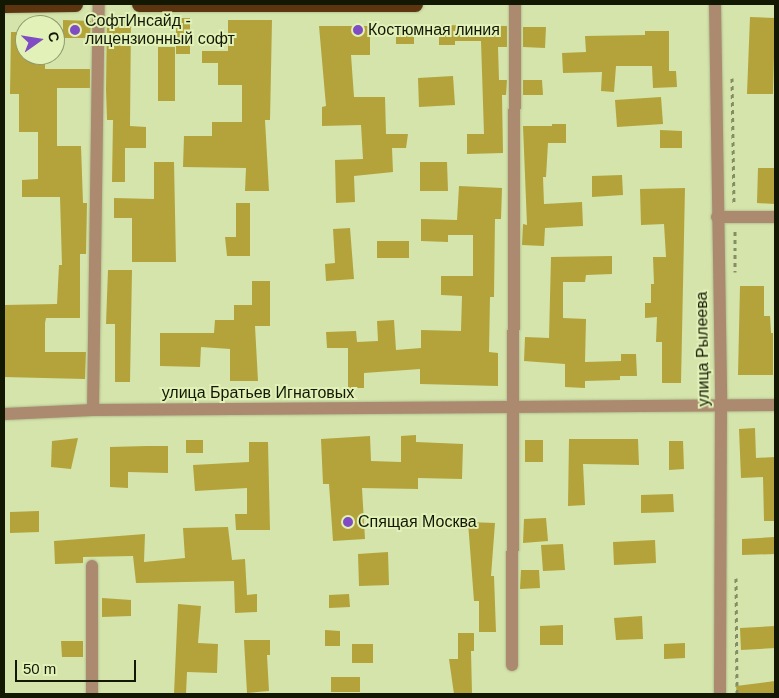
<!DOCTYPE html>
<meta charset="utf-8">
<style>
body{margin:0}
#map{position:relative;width:779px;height:698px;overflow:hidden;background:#d4e4ab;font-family:Helvetica,sans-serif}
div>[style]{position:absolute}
.building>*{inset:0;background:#b3a33a}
.path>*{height:3px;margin-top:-1.5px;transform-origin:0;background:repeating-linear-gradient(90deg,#838e65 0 4px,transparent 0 8px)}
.roads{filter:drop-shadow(0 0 1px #b1bf8d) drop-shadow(0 0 1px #b1bf8d)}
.minor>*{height:12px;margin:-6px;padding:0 6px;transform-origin:6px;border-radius:6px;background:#ab8a6f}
.highway>*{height:15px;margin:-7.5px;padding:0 7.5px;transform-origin:7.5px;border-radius:7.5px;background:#5c3510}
.dots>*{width:14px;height:14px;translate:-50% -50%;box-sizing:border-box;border:2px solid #e1f1b7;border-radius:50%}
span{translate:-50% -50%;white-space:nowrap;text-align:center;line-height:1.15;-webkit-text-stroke:4px #e1f1b7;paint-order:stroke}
.poi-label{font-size:16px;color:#131803}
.left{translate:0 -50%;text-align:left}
.street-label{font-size:16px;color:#131803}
.frame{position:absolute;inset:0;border:5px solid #131803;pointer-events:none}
.north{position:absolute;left:15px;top:15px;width:50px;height:50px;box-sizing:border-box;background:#e1f1b7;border:1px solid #8f9a6f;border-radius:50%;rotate:77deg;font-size:14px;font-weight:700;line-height:20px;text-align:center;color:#131803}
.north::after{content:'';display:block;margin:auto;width:18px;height:22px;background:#804cc4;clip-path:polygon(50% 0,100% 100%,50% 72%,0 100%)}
.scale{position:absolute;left:15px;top:660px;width:121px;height:22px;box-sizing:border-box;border:2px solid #131803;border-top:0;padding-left:6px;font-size:15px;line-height:18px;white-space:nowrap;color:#131803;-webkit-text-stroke:4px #e1f1b7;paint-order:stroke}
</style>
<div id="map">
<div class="building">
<div style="clip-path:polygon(107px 16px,131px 16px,130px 126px,146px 127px,146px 148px,125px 148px,125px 182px,112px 182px,113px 120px,107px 120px,106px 90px)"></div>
<div style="clip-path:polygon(750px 17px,775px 18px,773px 94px,747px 94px)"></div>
<div style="clip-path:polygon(176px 18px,190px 18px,190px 54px,176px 54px)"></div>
<div style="clip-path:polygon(63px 20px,91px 21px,90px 38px,63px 38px)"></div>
<div style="clip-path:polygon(228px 20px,272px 20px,270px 120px,265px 120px,269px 191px,245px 191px,246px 168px,183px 167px,184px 136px,212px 136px,212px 122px,242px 122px,242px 85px,218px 85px,218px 63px,202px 63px,202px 51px,228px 51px)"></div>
<div style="clip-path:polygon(396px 25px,414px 25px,414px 44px,396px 44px)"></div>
<div style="clip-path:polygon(439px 25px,507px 26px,507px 47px,498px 47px,499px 80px,507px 80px,506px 95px,502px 95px,503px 153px,467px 154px,467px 134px,484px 134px,481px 41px,455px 41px,455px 45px,439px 45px)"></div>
<div style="clip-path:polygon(319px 26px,370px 26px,370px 55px,351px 55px,354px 97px,385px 97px,386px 134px,408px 134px,406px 148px,392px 148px,393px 172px,354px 176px,355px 202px,336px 203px,335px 160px,363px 159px,361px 125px,322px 126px,322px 107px,326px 106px)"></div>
<div style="clip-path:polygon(523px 27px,546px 27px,545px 48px,523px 47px)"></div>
<div style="clip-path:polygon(645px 31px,669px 31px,669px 71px,676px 71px,677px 87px,653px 88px,652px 66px,616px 66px,614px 92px,601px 91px,602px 72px,563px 73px,562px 53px,586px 52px,585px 36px,645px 35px)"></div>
<div style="clip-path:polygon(11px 32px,25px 32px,25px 55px,45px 55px,45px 69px,90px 69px,90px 88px,57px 88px,57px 146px,81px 146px,83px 203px,87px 203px,86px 254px,80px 254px,80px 318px,46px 318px,45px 323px,45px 352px,86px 352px,85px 379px,4px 377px,4px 305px,57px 304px,59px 265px,62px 265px,60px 197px,22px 197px,22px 180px,38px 179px,38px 132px,19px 132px,19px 94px,10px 94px)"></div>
<div style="clip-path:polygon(158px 47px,175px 47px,175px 101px,158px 101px)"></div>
<div style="clip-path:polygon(453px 76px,455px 105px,419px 107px,418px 78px)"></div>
<div style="clip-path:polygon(523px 80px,542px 80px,543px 95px,523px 95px)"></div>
<div style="clip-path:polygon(661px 97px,663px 124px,617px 127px,615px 100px)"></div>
<div style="clip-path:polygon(552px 124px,566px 124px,566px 143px,548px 143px,546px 177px,543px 177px,544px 204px,582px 202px,583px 226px,545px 228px,544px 246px,522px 245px,523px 224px,527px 225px,523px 126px,552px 126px)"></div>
<div style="clip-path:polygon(660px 130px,682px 131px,682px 148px,660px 148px)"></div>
<div style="clip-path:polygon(154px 162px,174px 162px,176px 262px,132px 262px,132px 218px,114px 218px,114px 198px,154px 199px)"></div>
<div style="clip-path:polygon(420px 162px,447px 162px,448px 191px,420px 191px)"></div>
<div style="clip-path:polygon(758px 168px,775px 168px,775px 204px,757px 203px)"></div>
<div style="clip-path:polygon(622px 175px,623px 195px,592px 197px,592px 176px)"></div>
<div style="clip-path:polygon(459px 186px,502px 188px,501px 219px,495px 219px,494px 297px,490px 297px,489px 352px,498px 353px,498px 386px,420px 384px,420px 369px,364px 373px,364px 388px,348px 388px,348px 348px,327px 348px,326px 332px,356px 331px,357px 342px,378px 341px,377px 321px,394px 320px,396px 350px,421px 348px,421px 330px,461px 331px,462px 296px,441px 295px,441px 276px,473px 276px,473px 235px,448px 235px,448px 242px,421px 241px,421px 219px,457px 220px)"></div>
<div style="clip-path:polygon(685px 188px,681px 383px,662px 383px,662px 342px,656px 342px,657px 317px,645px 318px,645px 303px,651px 303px,651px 284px,654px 284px,653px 257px,666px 257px,664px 224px,641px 225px,640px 189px)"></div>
<div style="clip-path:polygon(236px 203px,250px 203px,250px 256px,227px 256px,225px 237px,236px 237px)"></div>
<div style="clip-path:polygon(350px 228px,354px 279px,326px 281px,325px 264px,335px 263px,333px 229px)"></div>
<div style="clip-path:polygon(377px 241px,409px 241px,409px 258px,377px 258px)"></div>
<div style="clip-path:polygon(612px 256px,612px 274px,586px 275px,585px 282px,563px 282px,563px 318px,586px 319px,585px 362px,621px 361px,621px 354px,636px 354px,637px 376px,620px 376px,620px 380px,585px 381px,585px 388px,565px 387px,565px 364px,524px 361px,525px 337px,549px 338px,551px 257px)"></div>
<div style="clip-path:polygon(108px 270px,132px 270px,130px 382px,115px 382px,115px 324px,106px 324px)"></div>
<div style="clip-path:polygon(252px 281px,270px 281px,270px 326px,255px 326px,258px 381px,230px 381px,230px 349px,201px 347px,200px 367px,160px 366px,160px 333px,214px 333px,215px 320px,234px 320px,234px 305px,252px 305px)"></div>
<div style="clip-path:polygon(740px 286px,764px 286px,764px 316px,770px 316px,771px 333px,773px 333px,773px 375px,738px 375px)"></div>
<div style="clip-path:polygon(755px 428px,756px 458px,775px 457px,775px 521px,764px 521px,763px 477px,741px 478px,739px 429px)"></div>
<div style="clip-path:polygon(416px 435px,416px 442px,463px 444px,462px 479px,418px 478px,418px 489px,362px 488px,365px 539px,333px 541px,329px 484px,323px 484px,321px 439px,370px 436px,371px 461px,401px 462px,401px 436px)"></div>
<div style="clip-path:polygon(78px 438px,71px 469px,51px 467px,52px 441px)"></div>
<div style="clip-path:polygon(569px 439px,638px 439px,639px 465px,583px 464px,585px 505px,568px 506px)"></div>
<div style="clip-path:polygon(186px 440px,203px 440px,203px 453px,186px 453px)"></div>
<div style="clip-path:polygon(525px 440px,543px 440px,543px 462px,525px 462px)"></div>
<div style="clip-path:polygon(669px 441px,683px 441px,684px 469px,669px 470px)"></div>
<div style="clip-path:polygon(249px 442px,268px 442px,270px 530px,236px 530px,235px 514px,247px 514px,247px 488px,195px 491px,193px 465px,249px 462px)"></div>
<div style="clip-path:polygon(147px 446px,168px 446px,168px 473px,128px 472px,128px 488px,110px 487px,110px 447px)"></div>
<div style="clip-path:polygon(673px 494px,674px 512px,641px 513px,641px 495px)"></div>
<div style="clip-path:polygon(39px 511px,39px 532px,10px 533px,10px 512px)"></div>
<div style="clip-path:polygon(546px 518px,548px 541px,523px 543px,524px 519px)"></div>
<div style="clip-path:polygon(468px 522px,495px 523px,491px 576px,494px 576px,496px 632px,479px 632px,479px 601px,474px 601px)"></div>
<div style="clip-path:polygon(228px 527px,232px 560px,245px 559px,247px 595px,257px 594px,257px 612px,235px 613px,234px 581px,136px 583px,133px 556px,83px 557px,83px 563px,55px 564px,54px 541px,145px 534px,144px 562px,185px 558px,183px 528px)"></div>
<div style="clip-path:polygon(774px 537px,775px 554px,742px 555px,742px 539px)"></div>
<div style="clip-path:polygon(655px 540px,656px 563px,614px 565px,613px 542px)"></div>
<div style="clip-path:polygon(563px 544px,565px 570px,543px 571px,541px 545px)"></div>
<div style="clip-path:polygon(388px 552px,389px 585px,359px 586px,358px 554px)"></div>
<div style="clip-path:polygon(521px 570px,539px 570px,540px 588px,520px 589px)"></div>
<div style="clip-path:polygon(349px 594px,350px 607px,329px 608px,329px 595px)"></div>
<div style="clip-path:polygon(102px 598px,131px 600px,131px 616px,102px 617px)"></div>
<div style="clip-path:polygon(178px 604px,201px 606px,198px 643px,218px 644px,217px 673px,187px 672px,186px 694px,174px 694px)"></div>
<div style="clip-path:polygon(642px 616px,643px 639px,616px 640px,614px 618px)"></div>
<div style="clip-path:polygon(563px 625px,563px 645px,540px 645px,540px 626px)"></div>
<div style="clip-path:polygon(775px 626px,775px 648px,741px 650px,740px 628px)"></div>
<div style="clip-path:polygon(325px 630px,340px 631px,340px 646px,325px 646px)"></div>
<div style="clip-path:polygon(458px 633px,474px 633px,474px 651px,471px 651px,472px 694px,454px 694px,449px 659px,458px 659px)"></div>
<div style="clip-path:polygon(244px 640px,270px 640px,270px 655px,267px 655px,269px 691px,247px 693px)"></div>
<div style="clip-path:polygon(61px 641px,83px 641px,83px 657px,62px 657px)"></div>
<div style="clip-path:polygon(685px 643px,685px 658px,664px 659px,664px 644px)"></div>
<div style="clip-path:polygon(352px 644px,373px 644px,373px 663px,352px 663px)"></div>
<div style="clip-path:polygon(331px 677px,360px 677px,360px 692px,331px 692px)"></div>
<div style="clip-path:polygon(775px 681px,775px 694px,737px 694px,736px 686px)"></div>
</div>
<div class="path">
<div style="left:732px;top:78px;width:126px;rotate:89.1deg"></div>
<div style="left:735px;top:231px;width:41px;rotate:90deg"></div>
<div style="left:736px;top:578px;width:116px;rotate:89.5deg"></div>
</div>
<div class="roads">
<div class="minor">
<div style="left:715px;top:4px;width:400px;rotate:89.1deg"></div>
<div style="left:721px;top:404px;width:290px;rotate:90.2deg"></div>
<div style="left:717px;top:217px;width:58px"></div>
<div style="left:93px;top:410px;width:406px;rotate:-89.2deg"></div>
<div style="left:4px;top:414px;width:89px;rotate:-2.6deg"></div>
<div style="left:93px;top:410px;width:682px;rotate:-0.42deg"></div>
<div style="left:512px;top:665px;width:661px;rotate:-89.74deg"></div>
<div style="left:92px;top:694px;width:128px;rotate:-90deg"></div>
</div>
<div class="highway">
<div style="left:139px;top:4px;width:276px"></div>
<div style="left:4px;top:5px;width:71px;rotate:-0.8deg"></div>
</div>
</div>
<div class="dots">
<div style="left:75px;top:30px;background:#804cc4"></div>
<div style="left:358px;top:30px;background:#804cc4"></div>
<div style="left:348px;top:522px;background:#804cc4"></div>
</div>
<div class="poi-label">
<span class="left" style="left:85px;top:30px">СофтИнсайд -<br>лицензионный софт</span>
<span class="left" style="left:368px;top:30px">Костюмная линия</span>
<span class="left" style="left:358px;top:522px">Спящая Москва</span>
</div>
<div class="street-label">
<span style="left:703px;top:349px;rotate:-91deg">улица Рылеева</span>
<span style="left:258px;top:393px">улица Братьев Игнатовых</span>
</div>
<div class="frame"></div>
<div class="north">С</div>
<div class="scale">50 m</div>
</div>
